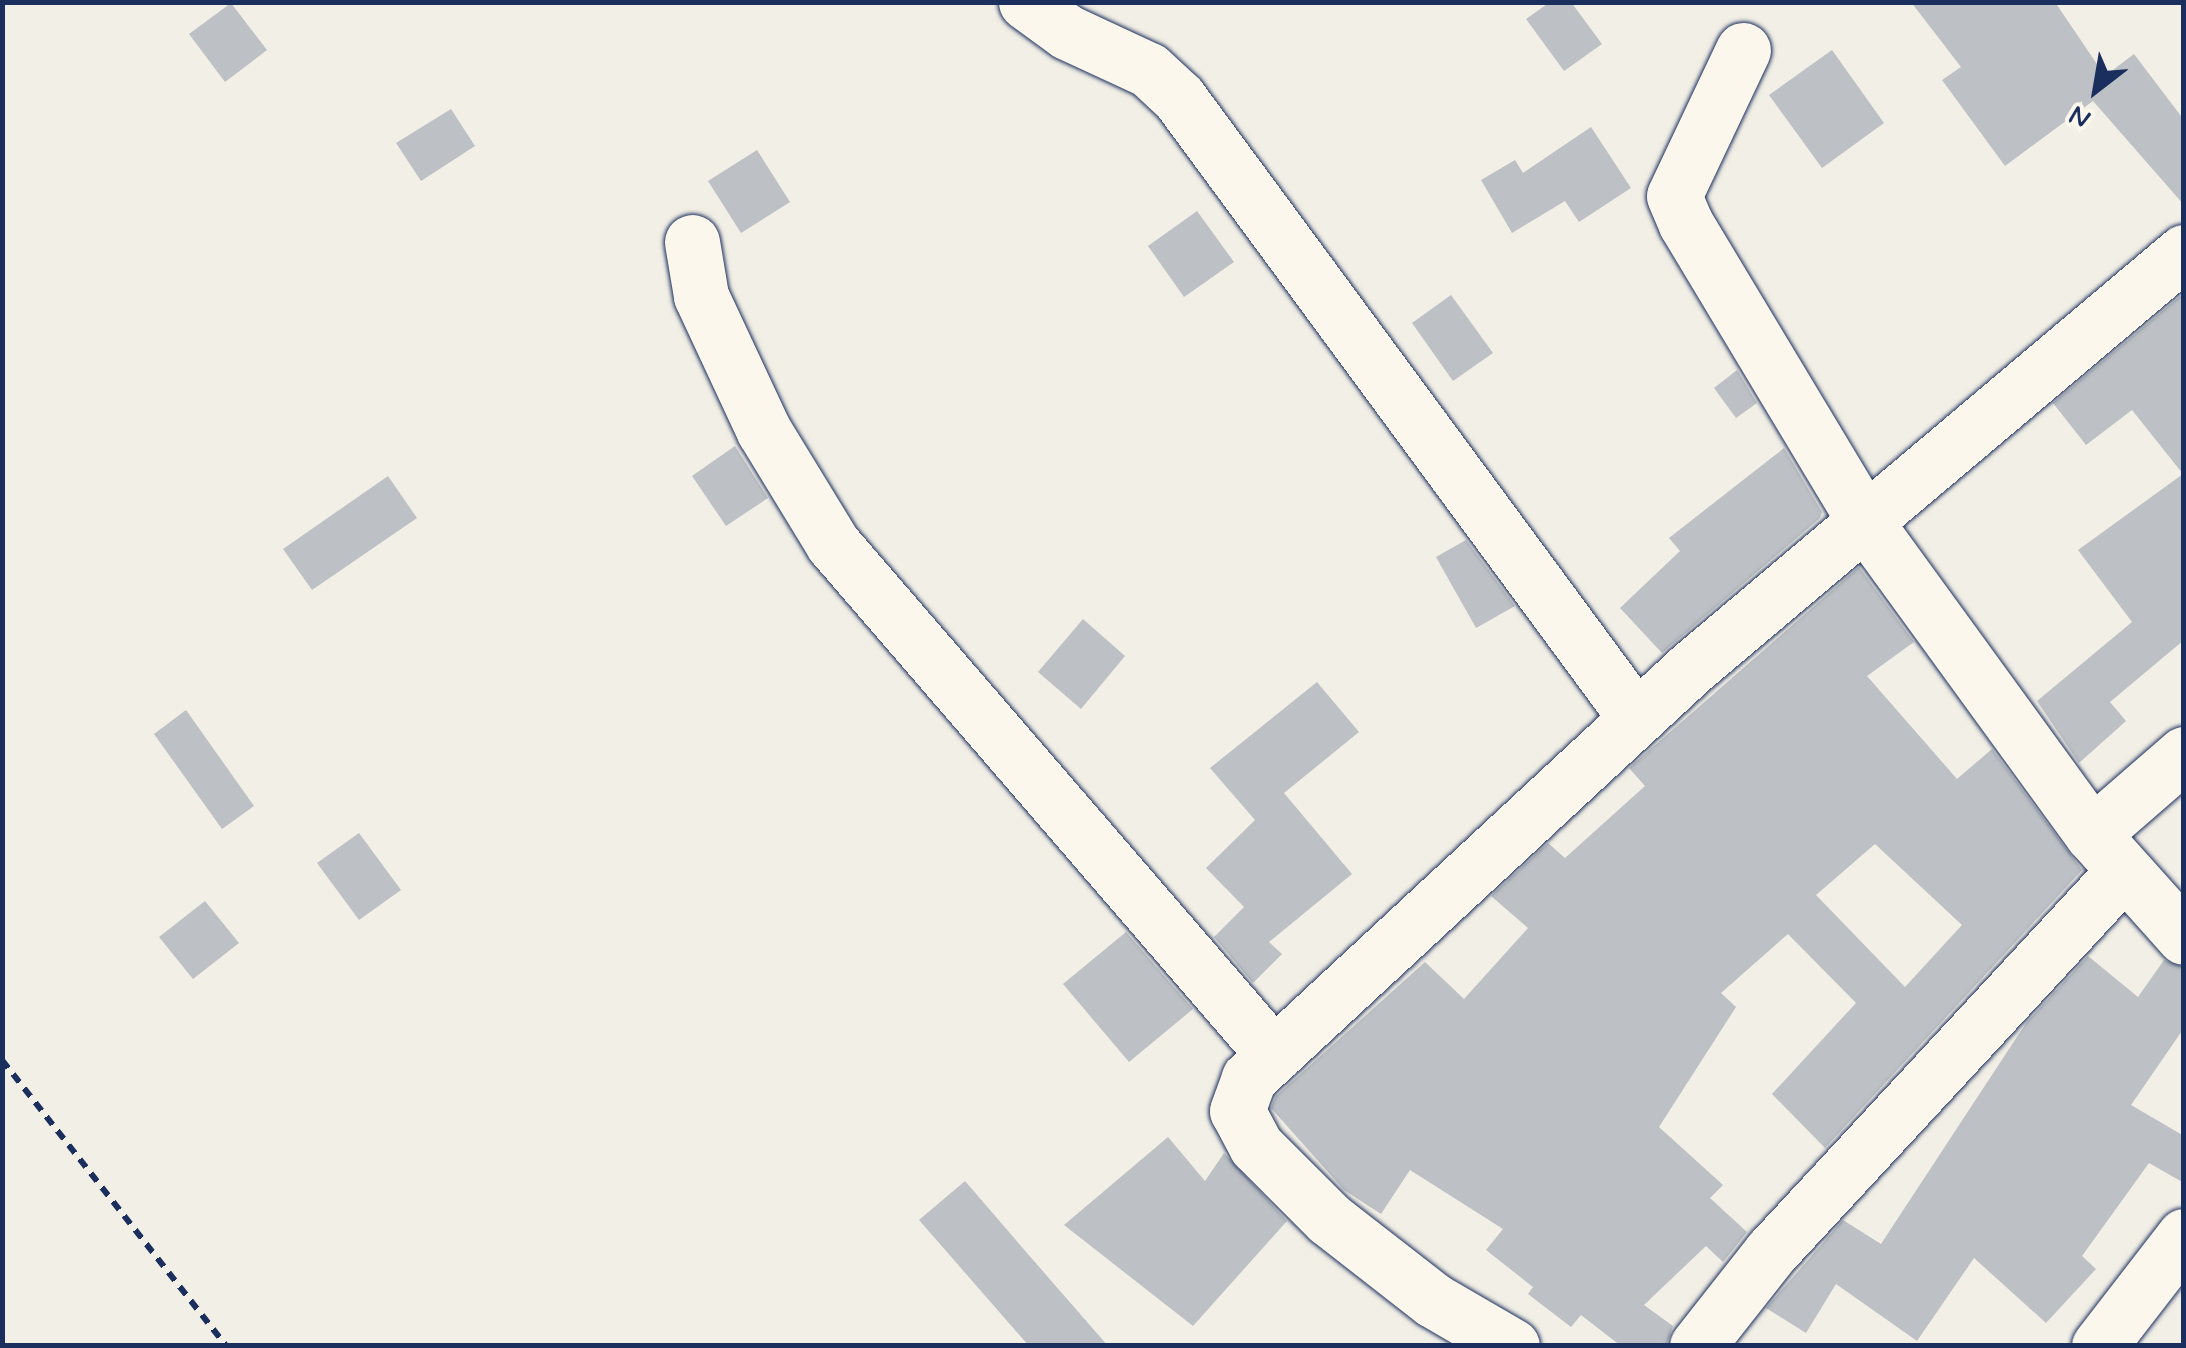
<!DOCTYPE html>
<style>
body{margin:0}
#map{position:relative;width:2186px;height:1348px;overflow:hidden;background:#f2efe6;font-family:Mynerve,sans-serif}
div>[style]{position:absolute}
.building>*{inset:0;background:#bdc0c4}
.path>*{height:6px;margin-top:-3px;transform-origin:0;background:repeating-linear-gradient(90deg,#1b2f5e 0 10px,transparent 0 18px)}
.roads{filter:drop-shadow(0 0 2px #1b2f5e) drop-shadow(0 0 2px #1b2f5e)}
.minor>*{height:55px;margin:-27.5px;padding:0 27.5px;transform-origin:27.5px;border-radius:27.5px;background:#fbf7ec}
span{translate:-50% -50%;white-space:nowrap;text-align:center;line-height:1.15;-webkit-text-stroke:10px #fbf7ec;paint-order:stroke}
.frame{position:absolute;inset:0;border:5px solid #1b2f5e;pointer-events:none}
.north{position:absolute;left:2046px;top:40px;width:100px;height:100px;-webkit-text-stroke:8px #fbf7ec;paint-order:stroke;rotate:211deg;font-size:28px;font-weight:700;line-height:40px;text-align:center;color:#1b2f5e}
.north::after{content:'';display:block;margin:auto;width:35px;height:45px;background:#1b2f5e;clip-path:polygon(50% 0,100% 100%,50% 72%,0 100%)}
</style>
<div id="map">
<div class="building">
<div style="clip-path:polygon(1550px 2px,1571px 2px,1602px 44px,1564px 71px,1526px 19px)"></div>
<div style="clip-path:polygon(1911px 2px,2055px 2px,2105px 76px,2134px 54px,2184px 120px,2184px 205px,2093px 101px,2005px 166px,1942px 80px,1961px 67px)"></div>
<div style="clip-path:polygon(231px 3px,267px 50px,225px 82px,189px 34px)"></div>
<div style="clip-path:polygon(1832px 50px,1884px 123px,1822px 168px,1769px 95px)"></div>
<div style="clip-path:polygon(451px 109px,475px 146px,421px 181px,396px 143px)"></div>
<div style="clip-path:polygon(1591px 127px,1631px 188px,1579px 222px,1565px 201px,1512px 233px,1481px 180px,1515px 160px,1523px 173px)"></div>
<div style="clip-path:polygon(757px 150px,790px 202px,741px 233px,708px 181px)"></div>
<div style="clip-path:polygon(1197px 211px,1234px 262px,1184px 297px,1148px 246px)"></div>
<div style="clip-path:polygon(2184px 293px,2184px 640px,2110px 702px,2126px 721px,2079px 763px,2037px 701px,2132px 622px,2078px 550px,2183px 474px,2132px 410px,2086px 445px,2053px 403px)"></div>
<div style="clip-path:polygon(1451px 295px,1493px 353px,1453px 381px,1412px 323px)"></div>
<div style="clip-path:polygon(1737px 370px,1757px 403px,1736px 418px,1714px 388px)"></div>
<div style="clip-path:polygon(735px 446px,768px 498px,726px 526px,692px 476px)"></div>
<div style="clip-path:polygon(1784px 448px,1822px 512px,1820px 518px,1662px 653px,1620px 608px,1680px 551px,1669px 538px)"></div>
<div style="clip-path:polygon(388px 476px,417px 518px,312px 590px,283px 549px)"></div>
<div style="clip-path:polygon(1466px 540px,1515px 606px,1476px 628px,1436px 557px)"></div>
<div style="clip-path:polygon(evenodd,1859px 567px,1914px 642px,1867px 676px,1957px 779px,1992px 749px,2082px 870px,1825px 1148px,1772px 1094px,1856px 1003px,1788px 934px,1721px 993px,1736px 1007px,1659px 1127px,1723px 1185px,1710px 1198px,1747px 1232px,1723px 1262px,1706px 1246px,1644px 1305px,1673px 1326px,1666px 1346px,1621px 1346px,1581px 1315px,1571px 1327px,1528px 1294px,1533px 1287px,1486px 1250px,1503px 1229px,1410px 1170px,1381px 1214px,1344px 1190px,1271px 1108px,1276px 1096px,1425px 962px,1464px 999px,1528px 928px,1491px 896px,1548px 843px,1565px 858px,1645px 786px,1629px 768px,1859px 567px,1875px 844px,1962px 925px,1905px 987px,1816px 895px,1875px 844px)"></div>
<div style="clip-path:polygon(1083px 619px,1125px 656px,1081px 709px,1038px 672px)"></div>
<div style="clip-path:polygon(1317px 682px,1359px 732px,1284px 793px,1352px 874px,1269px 942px,1282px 954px,1253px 983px,1214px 937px,1244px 907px,1206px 868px,1255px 820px,1210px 768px)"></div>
<div style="clip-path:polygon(186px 710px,254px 806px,222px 829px,154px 734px)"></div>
<div style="clip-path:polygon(359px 833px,401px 890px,359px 920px,317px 863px)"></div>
<div style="clip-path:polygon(205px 901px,239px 943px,193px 979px,159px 937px)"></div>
<div style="clip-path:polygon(1126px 932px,1193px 1009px,1129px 1062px,1063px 984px)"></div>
<div style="clip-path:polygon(2088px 956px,2138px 997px,2164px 960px,2184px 967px,2184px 1028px,2131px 1105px,2184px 1136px,2184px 1183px,2149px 1163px,2082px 1256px,2096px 1269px,2046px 1323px,1974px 1258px,1917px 1341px,1836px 1284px,1806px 1333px,1766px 1308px,1843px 1220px,1881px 1244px,2026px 1023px)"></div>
<div style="clip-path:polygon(1168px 1137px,1205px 1181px,1224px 1153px,1287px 1221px,1193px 1326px,1064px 1225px)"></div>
<div style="clip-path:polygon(965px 1181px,1027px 1253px,1108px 1346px,1029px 1346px,919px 1220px)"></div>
</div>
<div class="path">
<div style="left:2px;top:1060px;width:363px;rotate:51.9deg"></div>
</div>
<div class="roads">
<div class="minor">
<div style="left:1026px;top:2px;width:51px;rotate:36.2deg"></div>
<div style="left:1067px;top:32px;width:90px;rotate:24.9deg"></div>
<div style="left:1149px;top:70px;width:41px;rotate:43deg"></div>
<div style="left:1179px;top:98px;width:770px;rotate:53.61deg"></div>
<div style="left:1743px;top:50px;width:161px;rotate:115.3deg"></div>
<div style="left:1674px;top:196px;width:30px;rotate:67deg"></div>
<div style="left:1686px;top:224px;width:344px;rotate:59deg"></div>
<div style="left:1863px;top:519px;width:389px;rotate:54deg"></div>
<div style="left:2092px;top:834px;width:138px;rotate:48.2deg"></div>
<div style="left:692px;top:242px;width:55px;rotate:80.5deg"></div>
<div style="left:701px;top:296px;width:149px;rotate:65deg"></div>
<div style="left:764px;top:431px;width:132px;rotate:58.6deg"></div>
<div style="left:833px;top:544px;width:675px;rotate:49.21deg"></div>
<div style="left:2092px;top:834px;width:122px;rotate:-41deg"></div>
<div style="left:1512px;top:1346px;width:91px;rotate:-149.8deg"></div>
<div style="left:1433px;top:1300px;width:132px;rotate:-142.1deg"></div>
<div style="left:1329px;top:1219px;width:103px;rotate:-135deg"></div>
<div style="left:1256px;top:1146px;width:40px;rotate:-118deg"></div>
<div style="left:1237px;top:1111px;width:35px;rotate:-70deg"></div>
<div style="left:1249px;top:1078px;width:603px;rotate:-42.85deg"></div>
<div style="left:1691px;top:668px;width:645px;rotate:-40.16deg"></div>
<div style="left:1697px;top:1346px;width:120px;rotate:-51.8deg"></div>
<div style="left:1771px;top:1252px;width:518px;rotate:-47.19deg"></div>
<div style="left:2099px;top:1346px;width:139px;rotate:-52.3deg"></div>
</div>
</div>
<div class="frame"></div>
<div class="north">N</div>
</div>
